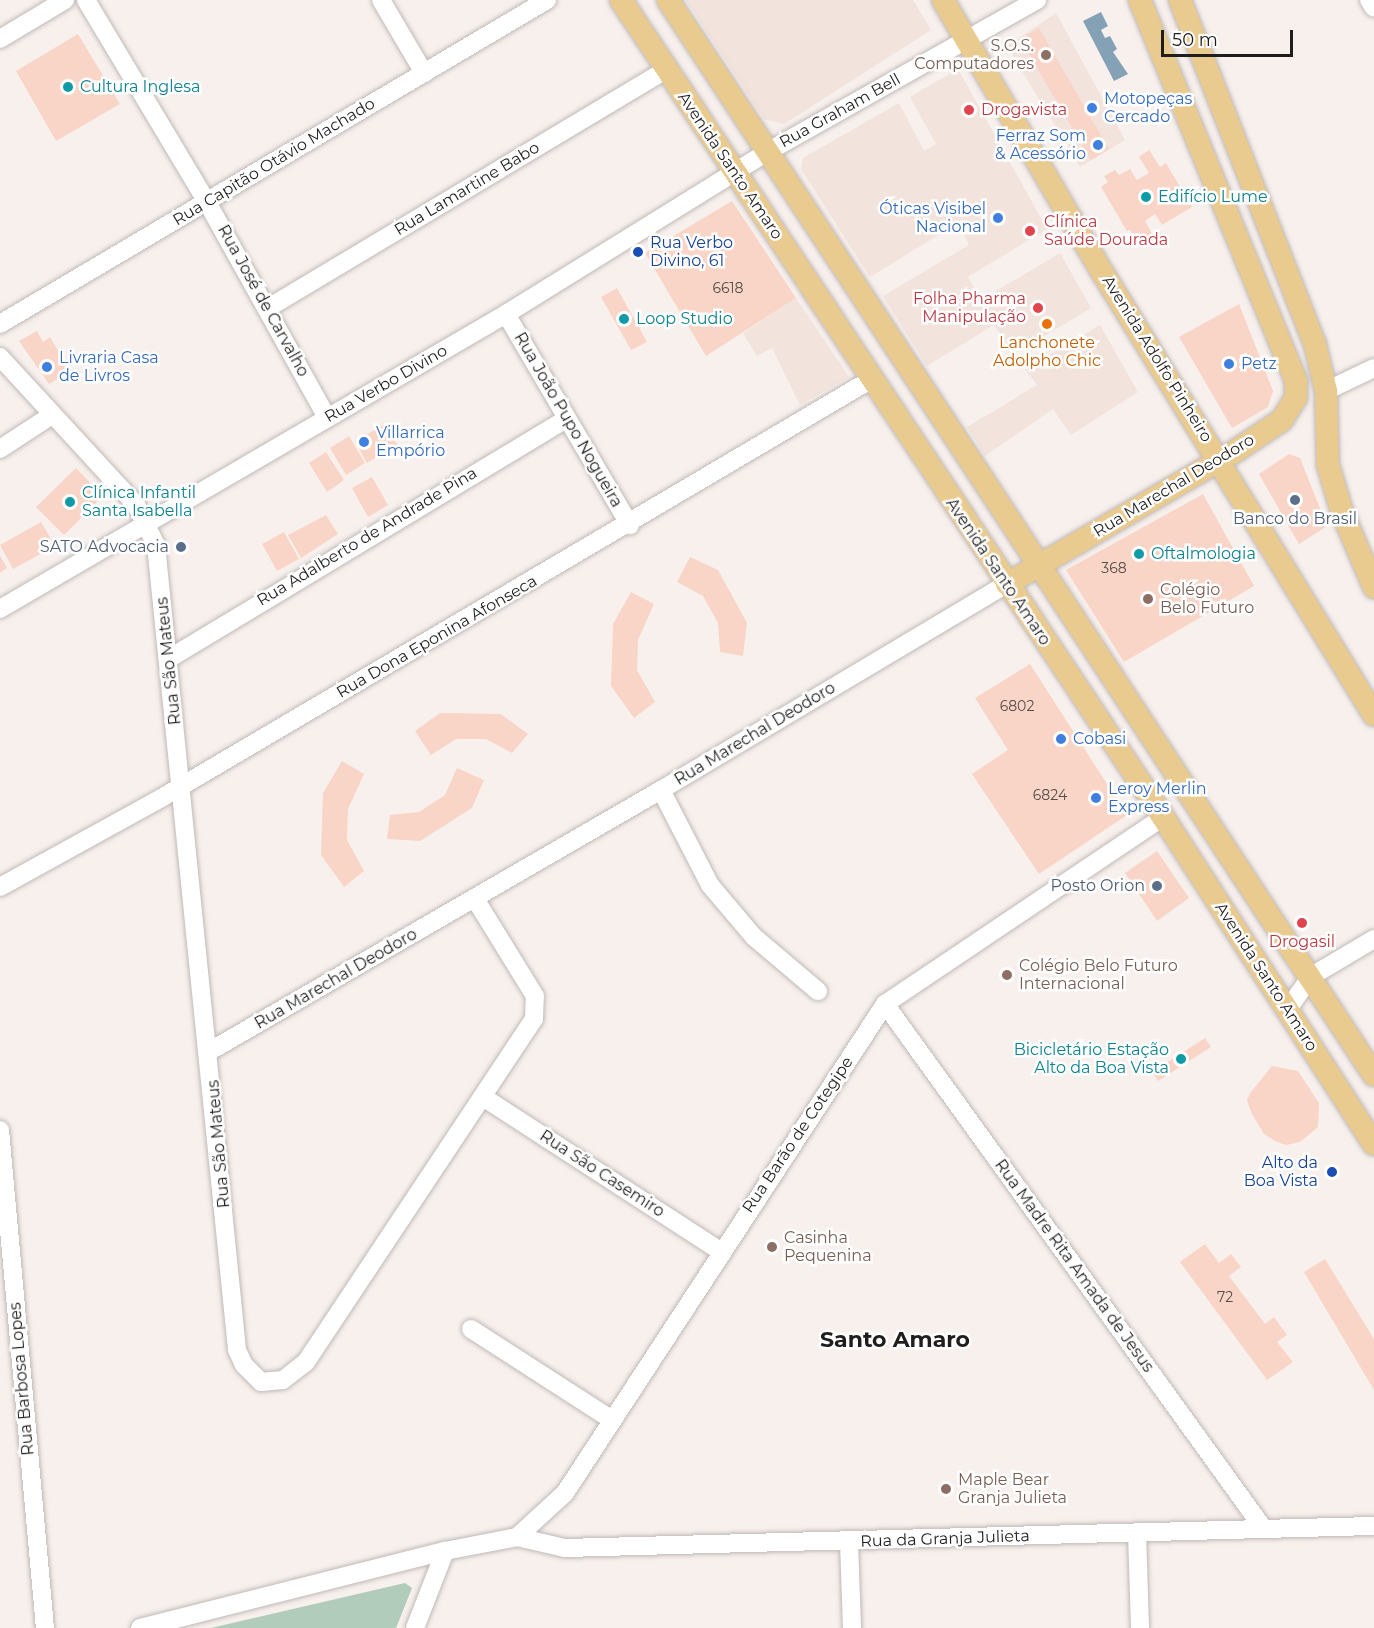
<!DOCTYPE html>
<meta charset="utf-8">
<style>
body{margin:0}
#map{position:relative;width:1374px;height:1628px;overflow:hidden;background:#f7f0ed;font-family:Montserrat,sans-serif}
div>[style]{position:absolute}
.built>*{inset:0;background:#f2e3dd}
.green>*{inset:0;background:#b1ccbb}
.water>*{inset:0;background:#85a1b6}
.building>*{inset:0;background:#f9d5c7}
.roads{filter:drop-shadow(0 0 2px #c0b9b7) drop-shadow(0 0 2px #c0b9b7)}
.minor>*{height:18px;margin:-9px;padding:0 9px;transform-origin:9px;border-radius:9px;background:#fff}
.major>*{height:22px;margin:-11px;padding:0 11px;transform-origin:11px;border-radius:11px;background:#e9ca8f}
.dots>*{width:16px;height:16px;translate:-50% -50%;box-sizing:border-box;border:3px solid #fff;border-radius:50%}
span{translate:-50% -50%;white-space:nowrap;text-align:center;line-height:1.15;-webkit-text-stroke:5px #fff;paint-order:stroke}
.number-label{font-size:14px;color:#564c48}
.number-label span{-webkit-text-stroke-width:0}
.education-label{font-size:16px;color:#785e54}
.right{translate:-100% -50%;text-align:right}
.left{translate:0 -50%;text-align:left}
.culture-label{font-size:16px;color:#0d838f}
.shop-label{font-size:16px;color:#366cbe}
.health-label{font-size:16px;color:#be3a42}
.street-label{font-size:16px;color:#201e1d}
.transit-label{font-size:16px;color:#164399}
.food-label{font-size:16px;color:#c56008}
.service-label{font-size:16px;color:#4e5e75}
.district-label{font-size:22px;color:#201e1d;font-weight:700}
.scale{position:absolute;left:1161px;top:30px;width:132px;height:27px;box-sizing:border-box;border:3px solid #201e1d;border-top:0;padding-left:8px;font-size:18px;line-height:21px;white-space:nowrap;color:#201e1d;-webkit-text-stroke:4px #fff;paint-order:stroke}
</style>
<div id="map">
<div class="built">
<div style="clip-path:polygon(686px 0,913px 0,931px 30px,784px 124px,764px 119px)"></div>
<div style="clip-path:polygon(1056px 13px,1125px 140px,1080px 167px,1007px 46px)"></div>
<div style="clip-path:polygon(958px 69px,1047px 229px,968px 277px,981px 300px,1060px 253px,1091px 308px,1014px 354px,994px 325px,927px 366px,883px 296px,969px 245px,958px 223px,870px 277px,801px 169px,803px 158px,899px 103px,924px 151px,936px 144px,910px 97px)"></div>
<div style="clip-path:polygon(796px 298px,849px 377px,800px 405px,772px 348px,757px 356px,743px 333px)"></div>
<div style="clip-path:polygon(1100px 325px,1138px 392px,1071px 435px,1053px 409px,985px 456px,967px 427px,1037px 385px,1025px 369px)"></div>
</div>
<div class="green">
<div style="clip-path:polygon(405px 1583px,412px 1588px,396px 1628px,211px 1628px)"></div>
</div>
<div class="water">
<div style="clip-path:polygon(1101px 12px,1108px 26px,1101px 30px,1105px 38px,1110px 36px,1117px 49px,1113px 52px,1128px 74px,1114px 81px,1083px 21px)"></div>
</div>
<div class="building">
<div style="clip-path:polygon(1039px 28px,1109px 149px,1091px 160px,1020px 39px)"></div>
<div style="clip-path:polygon(78px 34px,120px 104px,56px 141px,16px 71px)"></div>
<div style="clip-path:polygon(1149px 150px,1160px 167px,1166px 163px,1192px 207px,1162px 225px,1155px 214px,1145px 221px,1154px 237px,1143px 243px,1139px 236px,1135px 238px,1130px 230px,1127px 231px,1101px 187px,1108px 182px,1104px 176px,1115px 170px,1119px 175px,1130px 169px,1137px 180px,1149px 173px,1139px 157px)"></div>
<div style="clip-path:polygon(732px 201px,796px 298px,706px 356px,645px 253px)"></div>
<div style="clip-path:polygon(617px 288px,647px 342px,631px 350px,601px 297px)"></div>
<div style="clip-path:polygon(1239px 304px,1273px 391px,1268px 407px,1232px 428px,1179px 337px)"></div>
<div style="clip-path:polygon(37px 331px,43px 342px,50px 337px,70px 371px,49px 384px,19px 341px)"></div>
<div style="clip-path:polygon(385px 424px,397px 445px,367px 463px,355px 441px)"></div>
<div style="clip-path:polygon(349px 436px,365px 463px,346px 475px,330px 448px)"></div>
<div style="clip-path:polygon(326px 452px,344px 480px,327px 492px,309px 463px)"></div>
<div style="clip-path:polygon(1289px 454px,1300px 458px,1327px 526px,1299px 544px,1259px 474px)"></div>
<div style="clip-path:polygon(76px 468px,103px 496px,64px 535px,36px 507px)"></div>
<div style="clip-path:polygon(372px 477px,388px 505px,368px 517px,352px 488px)"></div>
<div style="clip-path:polygon(1203px 494px,1254px 586px,1124px 662px,1066px 570px)"></div>
<div style="clip-path:polygon(326px 515px,338px 534px,301px 558px,288px 535px)"></div>
<div style="clip-path:polygon(41px 522px,55px 546px,13px 569px,0 545px)"></div>
<div style="clip-path:polygon(284px 532px,299px 559px,277px 571px,262px 544px)"></div>
<div style="clip-path:polygon(0 556px,7px 568px,0 573px)"></div>
<div style="clip-path:polygon(690px 557px,718px 570px,747px 623px,743px 656px,720px 652px,718px 623px,703px 596px,677px 582px)"></div>
<div style="clip-path:polygon(631px 592px,654px 604px,638px 640px,637px 670px,655px 702px,634px 718px,611px 686px,613px 624px)"></div>
<div style="clip-path:polygon(1030px 664px,1127px 815px,1039px 874px,972px 774px,1008px 750px,975px 698px)"></div>
<div style="clip-path:polygon(440px 713px,501px 714px,528px 734px,512px 753px,486px 739px,456px 739px,431px 755px,415px 731px)"></div>
<div style="clip-path:polygon(342px 761px,364px 774px,348px 809px,347px 840px,364px 871px,344px 887px,321px 855px,323px 793px)"></div>
<div style="clip-path:polygon(457px 768px,484px 780px,472px 808px,420px 841px,387px 839px,390px 815px,419px 812px,445px 795px)"></div>
<div style="clip-path:polygon(1157px 851px,1189px 898px,1157px 921px,1125px 873px)"></div>
<div style="clip-path:polygon(1205px 1038px,1211px 1047px,1158px 1081px,1152px 1072px)"></div>
<div style="clip-path:polygon(1272px 1066px,1298px 1071px,1319px 1103px,1318px 1127px,1300px 1142px,1286px 1145px,1275px 1141px,1264px 1134px,1251px 1112px,1247px 1100px,1251px 1092px)"></div>
<div style="clip-path:polygon(1205px 1244px,1219px 1263px,1231px 1254px,1241px 1267px,1229px 1276px,1265px 1324px,1274px 1317px,1287px 1335px,1277px 1342px,1293px 1362px,1267px 1380px,1180px 1262px)"></div>
<div style="clip-path:polygon(1325px 1259px,1374px 1339px,1374px 1390px,1304px 1272px)"></div>
</div>
<div class="roads">
<div class="minor">
<div style="left:86px;top:0;width:235px;rotate:59.1deg"></div>
<div style="left:207px;top:202px;width:247px;rotate:60.9deg"></div>
<div style="left:381px;top:0;width:85px;rotate:59.5deg"></div>
<div style="left:1369px;top:0;width:9px;rotate:58deg"></div>
<div style="left:0;top:39px;width:76px;rotate:-31deg"></div>
<div style="left:268px;top:308px;width:463px;rotate:-30.9deg"></div>
<div style="left:506px;top:314px;width:245px;rotate:59.6deg"></div>
<div style="left:0;top:324px;width:636px;rotate:-30.64deg"></div>
<div style="left:0;top:357px;width:201px;rotate:47.4deg"></div>
<div style="left:136px;top:505px;width:45px;rotate:63.4deg"></div>
<div style="left:156px;top:545px;width:809px;rotate:84.25deg"></div>
<div style="left:237px;top:1350px;width:17px;rotate:65deg"></div>
<div style="left:244px;top:1365px;width:24px;rotate:45deg"></div>
<div style="left:261px;top:1382px;width:22px;rotate:-5deg"></div>
<div style="left:283px;top:1380px;width:29px;rotate:-38deg"></div>
<div style="left:306px;top:1362px;width:412px;rotate:-56.4deg"></div>
<div style="left:534px;top:1019px;width:23px;rotate:-88deg"></div>
<div style="left:535px;top:996px;width:114px;rotate:-121.7deg"></div>
<div style="left:1326px;top:391px;width:53px;rotate:-25.6deg"></div>
<div style="left:0;top:449px;width:62px;rotate:-33.2deg"></div>
<div style="left:0;top:609px;width:586px;rotate:-30.24deg"></div>
<div style="left:506px;top:314px;width:309px;rotate:-31.8deg"></div>
<div style="left:769px;top:151px;width:308px;rotate:-29.4deg"></div>
<div style="left:170px;top:658px;width:463px;rotate:-31.1deg"></div>
<div style="left:661px;top:790px;width:107px;rotate:62.7deg"></div>
<div style="left:710px;top:885px;width:68px;rotate:49.8deg"></div>
<div style="left:754px;top:937px;width:84px;rotate:40.2deg"></div>
<div style="left:0;top:887px;width:186px;rotate:-28.9deg"></div>
<div style="left:163px;top:797px;width:821px;rotate:-30.53deg"></div>
<div style="left:885px;top:1004px;width:646px;rotate:54.19deg"></div>
<div style="left:1288px;top:1009px;width:39px;rotate:-55deg"></div>
<div style="left:1310px;top:977px;width:74px;rotate:-30.7deg"></div>
<div style="left:210px;top:1051px;width:521px;rotate:-30.06deg"></div>
<div style="left:661px;top:790px;width:403px;rotate:-30.8deg"></div>
<div style="left:483px;top:1097px;width:283px;rotate:33deg"></div>
<div style="left:0;top:1130px;width:500px;rotate:84.84deg"></div>
<div style="left:471px;top:1329px;width:168px;rotate:32.8deg"></div>
<div style="left:1137px;top:1532px;width:96px;rotate:88.2deg"></div>
<div style="left:517px;top:1537px;width:65px;rotate:-42.5deg"></div>
<div style="left:565px;top:1493px;width:584px;rotate:-56.8deg"></div>
<div style="left:885px;top:1004px;width:335px;rotate:-33.9deg"></div>
<div style="left:849px;top:1542px;width:86px;rotate:88deg"></div>
<div style="left:140px;top:1628px;width:315px;rotate:-14.2deg"></div>
<div style="left:445px;top:1551px;width:73px;rotate:-11deg"></div>
<div style="left:517px;top:1537px;width:49px;rotate:12.9deg"></div>
<div style="left:565px;top:1548px;width:809px;rotate:-1.56deg"></div>
<div style="left:415px;top:1628px;width:83px;rotate:-68.7deg"></div>
</div>
<div class="major">
<div style="left:621px;top:0;width:980px;rotate:56.44deg"></div>
<div style="left:1163px;top:817px;width:389px;rotate:57.2deg"></div>
<div style="left:668px;top:0;width:1286px;rotate:56.71deg"></div>
<div style="left:943px;top:0;width:319px;rotate:59.7deg"></div>
<div style="left:1104px;top:275px;width:516px;rotate:58.47deg"></div>
<div style="left:1180px;top:0;width:370px;rotate:68.6deg"></div>
<div style="left:1315px;top:344px;width:48px;rotate:76.8deg"></div>
<div style="left:1326px;top:391px;width:74px;rotate:88.5deg"></div>
<div style="left:1328px;top:465px;width:49px;rotate:73.4deg"></div>
<div style="left:1342px;top:512px;width:82px;rotate:66.9deg"></div>
<div style="left:1007px;top:584px;width:266px;rotate:-30.2deg"></div>
<div style="left:1237px;top:450px;width:54px;rotate:-33.7deg"></div>
<div style="left:1282px;top:420px;width:26px;rotate:-58deg"></div>
<div style="left:1296px;top:398px;width:17px;rotate:-90deg"></div>
<div style="left:1296px;top:381px;width:412px;rotate:-112.3deg"></div>
</div>
</div>
<div class="dots">
<div style="left:1046px;top:55px;background:#8d6e63"></div>
<div style="left:68px;top:87px;background:#0f9aa8"></div>
<div style="left:1092px;top:108px;background:#3f7fe0"></div>
<div style="left:969px;top:110px;background:#e0444e"></div>
<div style="left:1098px;top:145px;background:#3f7fe0"></div>
<div style="left:1146px;top:197px;background:#0f9aa8"></div>
<div style="left:998px;top:218px;background:#3f7fe0"></div>
<div style="left:1030px;top:231px;background:#e0444e"></div>
<div style="left:638px;top:252px;background:#1a4fb4"></div>
<div style="left:1038px;top:308px;background:#e0444e"></div>
<div style="left:624px;top:319px;background:#0f9aa8"></div>
<div style="left:1047px;top:324px;background:#e8710a"></div>
<div style="left:1229px;top:364px;background:#3f7fe0"></div>
<div style="left:47px;top:367px;background:#3f7fe0"></div>
<div style="left:364px;top:442px;background:#3f7fe0"></div>
<div style="left:1295px;top:500px;background:#5c6f8a"></div>
<div style="left:70px;top:502px;background:#0f9aa8"></div>
<div style="left:181px;top:547px;background:#5c6f8a"></div>
<div style="left:1139px;top:554px;background:#0f9aa8"></div>
<div style="left:1148px;top:599px;background:#8d6e63"></div>
<div style="left:1061px;top:739px;background:#3f7fe0"></div>
<div style="left:1096px;top:798px;background:#3f7fe0"></div>
<div style="left:1157px;top:886px;background:#5c6f8a"></div>
<div style="left:1302px;top:923px;background:#e0444e"></div>
<div style="left:1007px;top:975px;background:#8d6e63"></div>
<div style="left:1181px;top:1059px;background:#0f9aa8"></div>
<div style="left:1332px;top:1172px;background:#1a4fb4"></div>
<div style="left:772px;top:1247px;background:#8d6e63"></div>
<div style="left:946px;top:1489px;background:#8d6e63"></div>
</div>
<div class="number-label">
<span style="left:728px;top:288px">6618</span>
<span style="left:1114px;top:568px">368</span>
<span style="left:1017px;top:706px">6802</span>
<span style="left:1050px;top:795px">6824</span>
<span style="left:1225px;top:1297px">72</span>
</div>
<div class="education-label">
<span class="right" style="left:1034px;top:55px">S.O.S.<br>Computadores</span>
<span class="left" style="left:1160px;top:599px">Colégio<br>Belo Futuro</span>
<span class="left" style="left:1019px;top:975px">Colégio Belo Futuro<br>Internacional</span>
<span class="left" style="left:784px;top:1247px">Casinha<br>Pequenina</span>
<span class="left" style="left:958px;top:1489px">Maple Bear<br>Granja Julieta</span>
</div>
<div class="culture-label">
<span class="left" style="left:80px;top:87px">Cultura Inglesa</span>
<span class="left" style="left:1158px;top:197px">Edifício Lume</span>
<span class="left" style="left:636px;top:319px">Loop Studio</span>
<span class="left" style="left:82px;top:502px">Clínica Infantil<br>Santa Isabella</span>
<span class="left" style="left:1151px;top:554px">Oftalmologia</span>
<span class="right" style="left:1169px;top:1059px">Bicicletário Estação<br>Alto da Boa Vista</span>
</div>
<div class="shop-label">
<span class="left" style="left:1104px;top:108px">Motopeças<br>Cercado</span>
<span class="right" style="left:1086px;top:145px">Ferraz Som<br>&amp; Acessório</span>
<span class="right" style="left:986px;top:218px">Óticas Visibel<br>Nacional</span>
<span class="left" style="left:59px;top:367px">Livraria Casa<br>de Livros</span>
<span class="left" style="left:1241px;top:364px">Petz</span>
<span class="left" style="left:376px;top:442px">Villarrica<br>Empório</span>
<span class="left" style="left:1073px;top:739px">Cobasi</span>
<span class="left" style="left:1108px;top:798px">Leroy Merlin<br>Express</span>
</div>
<div class="health-label">
<span class="left" style="left:981px;top:110px">Drogavista</span>
<span class="left" style="left:1044px;top:231px">Clínica<br>Saúde Dourada</span>
<span class="right" style="left:1026px;top:308px">Folha Pharma<br>Manipulação</span>
<span style="left:1302px;top:942px">Drogasil</span>
</div>
<div class="street-label">
<span style="left:840px;top:111px;rotate:-29deg">Rua Graham Bell</span>
<span style="left:274px;top:162px;rotate:-31deg">Rua Capitão Otávio Machado</span>
<span style="left:730px;top:166px;rotate:56deg">Avenida Santo Amaro</span>
<span style="left:467px;top:189px;rotate:-31deg">Rua Lamartine Babo</span>
<span style="left:263px;top:301px;rotate:61deg">Rua José de Carvalho</span>
<span style="left:1157px;top:359px;rotate:58deg">Avenida Adolfo Pinheiro</span>
<span style="left:386px;top:384px;rotate:-30deg">Rua Verbo Divino</span>
<span style="left:568px;top:420px;rotate:60deg">Rua João Pupo Nogueira</span>
<span style="left:1174px;top:486px;rotate:-31deg">Rua Marechal Deodoro</span>
<span style="left:367px;top:537px;rotate:-31deg">Rua Adalberto de Andrade Pina</span>
<span style="left:998px;top:572px;rotate:56deg">Avenida Santo Amaro</span>
<span style="left:437px;top:637px;rotate:-30deg">Rua Dona Eponina Afonseca</span>
<span style="left:169px;top:661px;rotate:-96deg">Rua São Mateus</span>
<span style="left:755px;top:734px;rotate:-31deg">Rua Marechal Deodoro</span>
<span style="left:1266px;top:977px;rotate:57deg">Avenida Santo Amaro</span>
<span style="left:336px;top:979px;rotate:-30deg">Rua Marechal Deodoro</span>
<span style="left:798px;top:1135px;rotate:-56deg">Rua Barão de Cotegipe</span>
<span style="left:219px;top:1144px;rotate:-95deg">Rua São Mateus</span>
<span style="left:602px;top:1174px;rotate:33deg">Rua São Casemiro</span>
<span style="left:1074px;top:1266px;rotate:54deg">Rua Madre Rita Amada de Jesus</span>
<span style="left:22px;top:1379px;rotate:-95deg">Rua Barbosa Lopes</span>
<span style="left:945px;top:1539px;rotate:-2deg">Rua da Granja Julieta</span>
</div>
<div class="transit-label">
<span class="left" style="left:650px;top:252px">Rua Verbo<br>Divino, 61</span>
<span class="right" style="left:1318px;top:1172px">Alto da<br>Boa Vista</span>
</div>
<div class="food-label">
<span style="left:1047px;top:352px">Lanchonete<br>Adolpho Chic</span>
</div>
<div class="service-label">
<span style="left:1295px;top:519px">Banco do Brasil</span>
<span class="right" style="left:169px;top:547px">SATO Advocacia</span>
<span class="right" style="left:1145px;top:886px">Posto Orion</span>
</div>
<div class="district-label">
<span style="left:895px;top:1340px">Santo Amaro</span>
</div>
<div class="scale">50 m</div>
</div>
